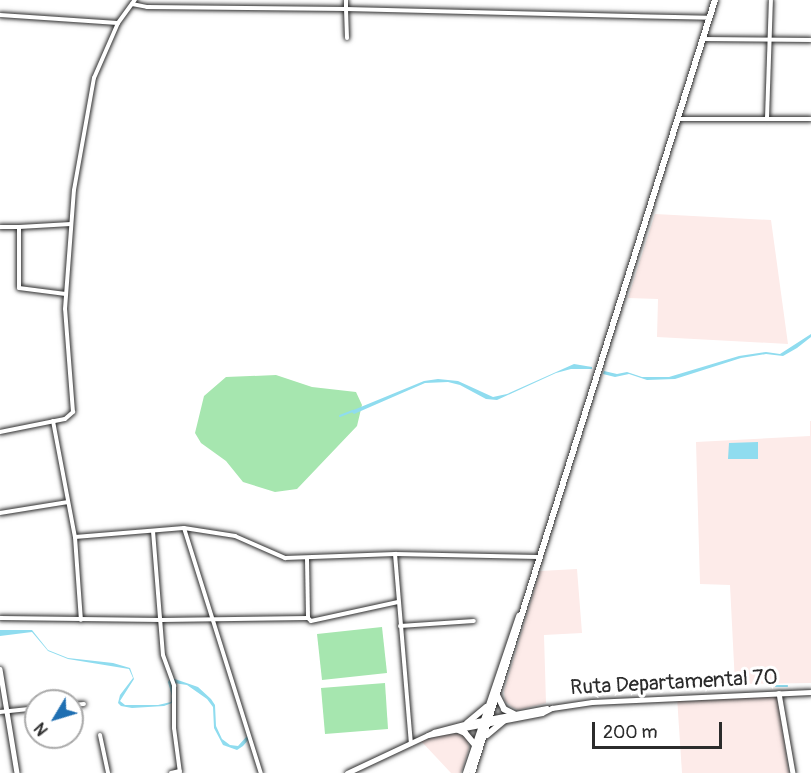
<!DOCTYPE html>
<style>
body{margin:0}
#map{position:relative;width:811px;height:773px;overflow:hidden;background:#fff;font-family:Pangolin,sans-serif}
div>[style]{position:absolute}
.built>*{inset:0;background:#fdebe9}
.green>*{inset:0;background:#a6e6af}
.water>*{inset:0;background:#8fdcef}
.stream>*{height:1.5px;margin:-0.75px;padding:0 0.75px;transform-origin:0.75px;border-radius:0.75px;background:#8fdcef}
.roads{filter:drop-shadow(0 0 2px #2b2b2b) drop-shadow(0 0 2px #2b2b2b)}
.street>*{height:4px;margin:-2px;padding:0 2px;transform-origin:2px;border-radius:2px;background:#fff}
.secondary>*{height:4.5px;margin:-2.25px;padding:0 2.25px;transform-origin:2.25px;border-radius:2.25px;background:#fff}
.highway>*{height:6px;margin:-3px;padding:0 3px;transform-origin:3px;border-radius:3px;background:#fff}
span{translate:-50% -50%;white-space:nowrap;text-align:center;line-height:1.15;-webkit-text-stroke:6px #fff;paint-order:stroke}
.street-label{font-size:21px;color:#2b2b2b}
.north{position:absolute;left:24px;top:689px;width:60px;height:60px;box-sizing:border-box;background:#fff;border:2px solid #aaa;border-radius:50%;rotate:232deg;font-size:16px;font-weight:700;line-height:24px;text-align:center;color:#2b2b2b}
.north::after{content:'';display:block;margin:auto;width:21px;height:27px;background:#1f6fb2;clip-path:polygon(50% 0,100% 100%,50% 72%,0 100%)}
.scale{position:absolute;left:592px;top:722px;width:130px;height:27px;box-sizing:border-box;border:3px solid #2b2b2b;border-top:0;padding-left:8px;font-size:18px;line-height:21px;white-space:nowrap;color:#2b2b2b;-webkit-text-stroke:4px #fff;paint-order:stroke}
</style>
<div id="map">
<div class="built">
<div style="clip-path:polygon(655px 214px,771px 220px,788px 344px,657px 337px,658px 299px,628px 298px)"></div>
<div style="clip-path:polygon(810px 421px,811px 421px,811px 683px,735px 684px,730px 585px,700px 584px,696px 442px,810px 436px)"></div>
<div style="clip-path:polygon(577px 569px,582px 633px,544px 635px,546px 703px,518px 710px,512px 707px,505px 701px,504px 691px,540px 571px)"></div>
<div style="clip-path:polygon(677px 697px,777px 697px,789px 773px,682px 773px)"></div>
<div style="clip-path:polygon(447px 733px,462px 734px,467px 739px,469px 748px,461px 773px,451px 773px,421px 741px)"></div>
</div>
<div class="green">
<div style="clip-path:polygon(276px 375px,312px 387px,356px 392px,362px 405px,357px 426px,297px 489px,275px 492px,243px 482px,226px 461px,201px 443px,195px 433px,204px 396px,226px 377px)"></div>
<div style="clip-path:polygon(382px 627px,387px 673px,322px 680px,317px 634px)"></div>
<div style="clip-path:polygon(385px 683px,388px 729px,325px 734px,321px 688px)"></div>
</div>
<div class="water">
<div style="clip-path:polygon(811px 334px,811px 337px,797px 348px,783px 356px,766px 354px,741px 358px,675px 379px,647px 380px,629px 374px,615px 377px,603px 374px,604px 371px,617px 374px,627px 372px,642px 377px,669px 377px,739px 356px,766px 352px,780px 354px)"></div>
<div style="clip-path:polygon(574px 364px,592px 367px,592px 369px,571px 369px,556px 373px,497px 400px,486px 399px,460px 385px,448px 382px,425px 383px,354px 414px,351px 411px,424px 381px,438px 379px,458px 381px,493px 397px,507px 394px)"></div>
<div style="clip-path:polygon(758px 442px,758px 459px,728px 459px,729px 443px)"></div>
<div style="clip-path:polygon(0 630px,32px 630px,48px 650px,68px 658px,113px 663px,130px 668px,134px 679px,120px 701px,125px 705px,158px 705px,171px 702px,172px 696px,168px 682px,170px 679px,174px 696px,172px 703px,164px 706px,132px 708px,121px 706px,118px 703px,120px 695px,133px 678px,129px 669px,68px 659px,48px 651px,32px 632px,0 636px)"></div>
<div style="clip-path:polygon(172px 678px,198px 687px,211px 699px,215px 705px,216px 726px,222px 739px,230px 745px,238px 746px,248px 735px,249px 739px,243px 746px,237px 750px,223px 745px,214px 728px,213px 707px,207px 699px,187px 685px,174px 683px)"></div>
</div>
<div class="stream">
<div style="left:340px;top:416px;width:14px;rotate:-21deg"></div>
<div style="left:776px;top:686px;width:11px"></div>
</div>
<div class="roads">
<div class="street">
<div style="left:346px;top:0;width:9px;rotate:90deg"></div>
<div style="left:346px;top:9px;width:363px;rotate:1.4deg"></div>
<div style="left:132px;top:4px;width:15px;rotate:11deg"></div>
<div style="left:147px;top:7px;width:199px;rotate:0.6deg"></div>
<div style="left:346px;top:9px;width:29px;rotate:88deg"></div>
<div style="left:0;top:15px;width:118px;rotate:3.9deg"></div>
<div style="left:704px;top:39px;width:107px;rotate:0.5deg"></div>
<div style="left:767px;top:118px;width:118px;rotate:-88.1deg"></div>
<div style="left:679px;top:119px;width:132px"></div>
<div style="left:0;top:227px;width:19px"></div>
<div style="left:19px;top:227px;width:61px;rotate:90deg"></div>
<div style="left:19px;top:288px;width:47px;rotate:7.3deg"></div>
<div style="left:19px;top:227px;width:52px;rotate:-3.3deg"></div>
<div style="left:53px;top:421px;width:118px;rotate:79.3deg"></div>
<div style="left:75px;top:537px;width:83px;rotate:85.9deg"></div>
<div style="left:0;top:432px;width:66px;rotate:-11.3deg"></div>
<div style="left:65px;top:419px;width:11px;rotate:-41deg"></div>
<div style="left:73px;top:412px;width:103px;rotate:-94.4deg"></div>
<div style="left:65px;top:309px;width:119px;rotate:-85.7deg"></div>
<div style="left:74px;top:190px;width:114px;rotate:-79.9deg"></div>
<div style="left:94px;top:78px;width:60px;rotate:-66.4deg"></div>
<div style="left:118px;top:23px;width:29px;rotate:-54deg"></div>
<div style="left:0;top:513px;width:69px;rotate:-9.2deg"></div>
<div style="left:184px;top:528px;width:257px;rotate:72.6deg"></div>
<div style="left:153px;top:531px;width:124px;rotate:85.4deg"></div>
<div style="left:163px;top:655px;width:33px;rotate:70deg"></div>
<div style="left:174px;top:686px;width:42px;rotate:90deg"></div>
<div style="left:174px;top:728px;width:45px;rotate:82.4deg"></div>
<div style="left:75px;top:537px;width:109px;rotate:-4.7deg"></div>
<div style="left:184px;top:528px;width:52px;rotate:8.9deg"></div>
<div style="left:235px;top:536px;width:55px;rotate:23.7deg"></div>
<div style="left:285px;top:558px;width:110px;rotate:-2.1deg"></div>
<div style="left:395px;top:554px;width:143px;rotate:1.2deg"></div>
<div style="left:395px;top:554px;width:190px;rotate:85.2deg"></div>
<div style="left:307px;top:559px;width:59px;rotate:89deg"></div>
<div style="left:0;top:618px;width:161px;rotate:0.7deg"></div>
<div style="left:161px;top:620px;width:147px;rotate:-0.8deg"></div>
<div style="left:308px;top:618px;width:4px;rotate:45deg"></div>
<div style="left:311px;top:621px;width:89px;rotate:-12.3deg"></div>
<div style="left:400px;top:626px;width:74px;rotate:-3.9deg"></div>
<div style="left:72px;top:705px;width:12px;rotate:-5deg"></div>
<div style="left:0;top:712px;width:36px;rotate:-6deg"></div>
<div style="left:100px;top:735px;width:39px;rotate:78deg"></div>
<div style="left:171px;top:773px;width:9px;rotate:-13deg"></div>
</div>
<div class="secondary">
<div style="left:0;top:669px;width:105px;rotate:80.7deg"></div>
<div style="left:779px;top:693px;width:81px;rotate:80.1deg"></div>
<div style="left:428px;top:735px;width:116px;rotate:-10.9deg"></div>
<div style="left:542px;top:713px;width:11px;rotate:-27deg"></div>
<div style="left:552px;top:708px;width:40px;rotate:-8.5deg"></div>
<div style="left:592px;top:702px;width:219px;rotate:-2.6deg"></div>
<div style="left:347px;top:773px;width:96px;rotate:-25.2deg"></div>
<div style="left:434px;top:732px;width:34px;rotate:-15deg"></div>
<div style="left:467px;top:723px;width:81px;rotate:-10.6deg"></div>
</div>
<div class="highway">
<div style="left:497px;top:695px;width:16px;rotate:63deg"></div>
<div style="left:504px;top:709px;width:11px;rotate:27deg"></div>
<div style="left:467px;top:723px;width:25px;rotate:-40deg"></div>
<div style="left:456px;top:729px;width:10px;rotate:24deg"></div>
<div style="left:465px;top:733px;width:16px;rotate:50deg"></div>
<div style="left:487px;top:735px;width:23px;rotate:-40deg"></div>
<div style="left:466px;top:773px;width:166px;rotate:-71.3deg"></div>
<div style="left:472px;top:773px;width:810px;rotate:-72.55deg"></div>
</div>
</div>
<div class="street-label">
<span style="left:674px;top:683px;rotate:-3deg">Ruta Departamental 70</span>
</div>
<div class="north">N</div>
<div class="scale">200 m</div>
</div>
